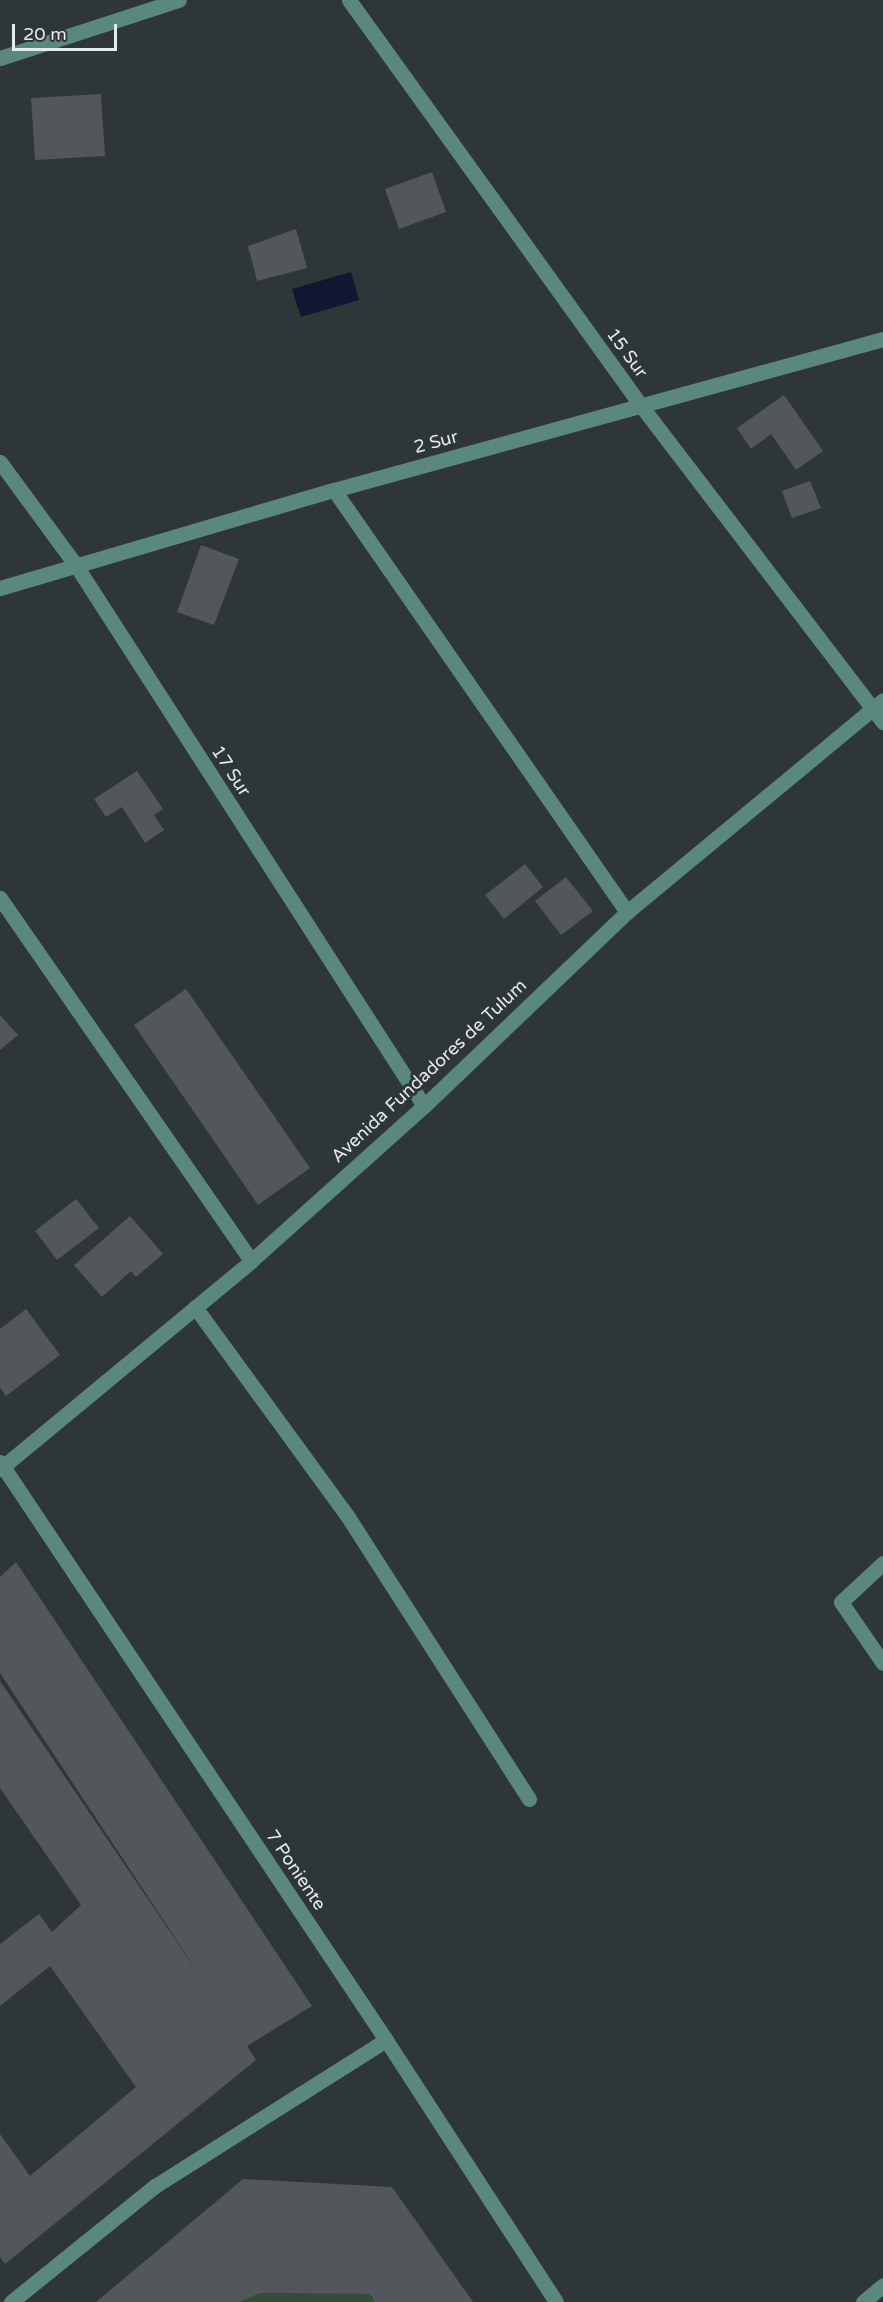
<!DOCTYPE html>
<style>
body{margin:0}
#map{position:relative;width:883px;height:2302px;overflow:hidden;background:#2f3637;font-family:"Varela Round",sans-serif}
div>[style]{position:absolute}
.green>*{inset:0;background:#324e38}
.water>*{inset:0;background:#0f1733}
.building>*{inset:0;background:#51575b}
.minor>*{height:15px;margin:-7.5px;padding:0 7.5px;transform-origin:7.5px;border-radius:7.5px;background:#5a887e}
span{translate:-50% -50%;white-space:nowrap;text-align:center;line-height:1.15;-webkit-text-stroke:6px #2f3637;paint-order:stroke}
.street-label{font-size:18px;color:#e5eaea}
.scale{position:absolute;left:12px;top:24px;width:105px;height:27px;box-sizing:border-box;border:3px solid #e5eaea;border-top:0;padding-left:8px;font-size:18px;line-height:21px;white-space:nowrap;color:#e5eaea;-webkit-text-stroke:4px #2f3637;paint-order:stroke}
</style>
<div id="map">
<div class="green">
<div style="clip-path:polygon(260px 2293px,370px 2294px,375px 2302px,240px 2302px)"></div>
</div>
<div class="water">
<div style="clip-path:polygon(351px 272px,359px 300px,301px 317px,292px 289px)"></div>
</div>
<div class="building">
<div style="clip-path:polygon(101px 94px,105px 156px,35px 160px,31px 98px)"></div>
<div style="clip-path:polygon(432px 172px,446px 212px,399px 229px,385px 189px)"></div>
<div style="clip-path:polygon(296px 229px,307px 268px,257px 281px,248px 246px)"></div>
<div style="clip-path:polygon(784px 395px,823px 451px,796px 470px,771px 434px,751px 449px,737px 428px)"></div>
<div style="clip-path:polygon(810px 481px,821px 508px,792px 518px,782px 491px)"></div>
<div style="clip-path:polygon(201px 545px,239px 559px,214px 625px,177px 612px)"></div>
<div style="clip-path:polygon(137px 771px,163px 809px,154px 815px,164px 830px,145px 843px,122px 807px,106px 817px,94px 799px)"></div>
<div style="clip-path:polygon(525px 864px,543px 887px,504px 919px,485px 895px)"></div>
<div style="clip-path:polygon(566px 877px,593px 911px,561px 935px,535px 901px)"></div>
<div style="clip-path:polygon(186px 989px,310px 1168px,258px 1205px,134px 1025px)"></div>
<div style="clip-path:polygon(0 1015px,18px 1035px,0 1050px)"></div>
<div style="clip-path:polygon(76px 1199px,99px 1228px,57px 1260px,35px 1231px)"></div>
<div style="clip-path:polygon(130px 1216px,163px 1254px,136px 1277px,131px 1271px,102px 1297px,74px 1265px)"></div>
<div style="clip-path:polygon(26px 1309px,60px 1355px,6px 1396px,0 1388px,0 1329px)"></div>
<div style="clip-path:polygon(16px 1562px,312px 2006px,247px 2046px,256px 2060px,5px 2264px,0 2257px,0 2134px,30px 2176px,136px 2087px,50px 1966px,0 2006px,0 1944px,39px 1914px,52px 1932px,81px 1905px,0 1788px,0 1681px,205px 1983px,0 1673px,0 1577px)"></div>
<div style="clip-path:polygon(243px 2179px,392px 2187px,473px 2302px,375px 2302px,370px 2294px,260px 2293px,240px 2302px,96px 2302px)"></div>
</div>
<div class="minor">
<div style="left:349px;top:0;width:501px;rotate:54.25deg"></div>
<div style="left:642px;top:407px;width:397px;rotate:52.6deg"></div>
<div style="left:0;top:58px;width:188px;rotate:-18deg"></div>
<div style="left:0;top:462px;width:130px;rotate:53.7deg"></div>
<div style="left:77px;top:567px;width:641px;rotate:57.23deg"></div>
<div style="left:334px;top:490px;width:514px;rotate:55.23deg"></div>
<div style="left:0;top:588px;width:348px;rotate:-16.4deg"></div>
<div style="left:334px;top:490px;width:569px;rotate:-15.38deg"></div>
<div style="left:0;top:898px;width:441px;rotate:55.3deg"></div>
<div style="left:195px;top:1307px;width:260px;rotate:53.9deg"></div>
<div style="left:348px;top:1517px;width:335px;rotate:57.3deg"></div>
<div style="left:0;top:1462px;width:695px;rotate:56.26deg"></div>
<div style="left:386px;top:2040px;width:312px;rotate:57deg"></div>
<div style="left:0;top:1469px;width:326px;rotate:-39.6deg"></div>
<div style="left:251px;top:1261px;width:232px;rotate:-41.9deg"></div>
<div style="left:424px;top:1106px;width:281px;rotate:-43.7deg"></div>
<div style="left:627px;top:912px;width:332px;rotate:-39.6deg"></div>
<div style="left:883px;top:1563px;width:57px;rotate:137.1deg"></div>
<div style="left:841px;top:1602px;width:74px;rotate:55.5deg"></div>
<div style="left:11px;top:2302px;width:185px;rotate:-38.9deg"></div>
<div style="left:155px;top:2186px;width:273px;rotate:-32.3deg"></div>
<div style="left:863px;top:2302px;width:26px;rotate:-40deg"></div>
</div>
<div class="street-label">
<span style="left:627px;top:353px;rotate:54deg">15 Sur</span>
<span style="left:436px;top:442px;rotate:-15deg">2 Sur</span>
<span style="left:231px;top:771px;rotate:57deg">17 Sur</span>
<span style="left:429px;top:1071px;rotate:-43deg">Avenida Fundadores de Tulum</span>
<span style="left:296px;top:1870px;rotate:56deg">7 Poniente</span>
</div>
<div class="scale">20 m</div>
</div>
